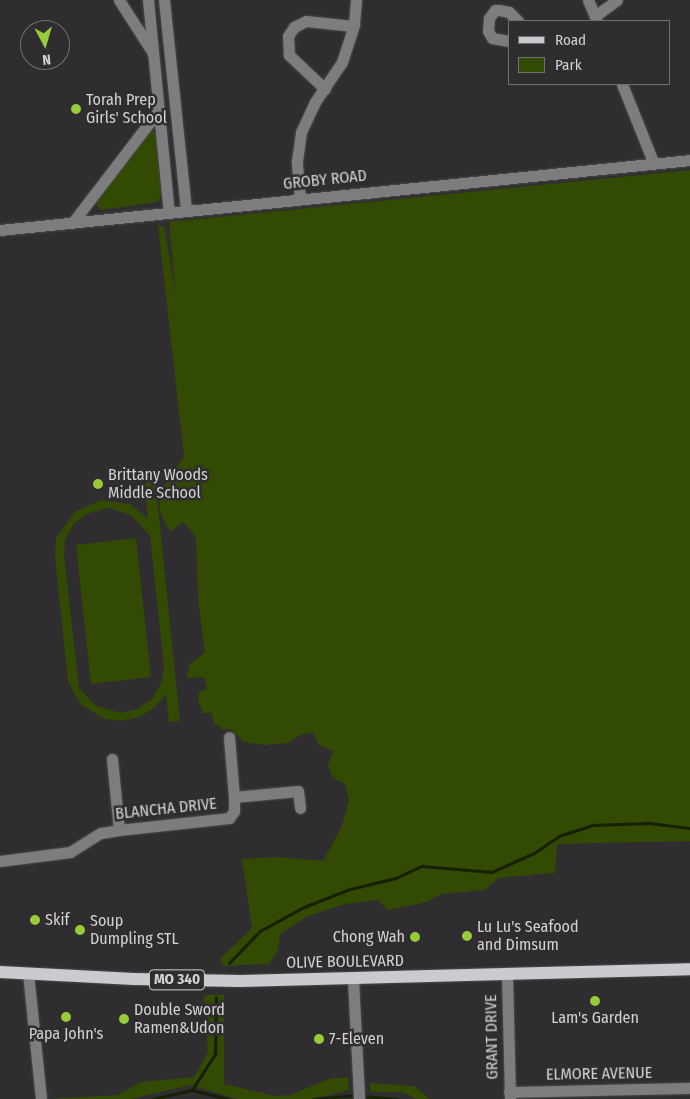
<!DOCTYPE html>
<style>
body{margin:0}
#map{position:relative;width:690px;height:1099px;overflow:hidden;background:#2f2d30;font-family:"Fira Sans Condensed",sans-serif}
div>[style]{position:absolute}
.green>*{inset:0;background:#334a02}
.stream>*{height:2.5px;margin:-1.25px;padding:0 1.25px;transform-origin:1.25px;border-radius:1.25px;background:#162004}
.roads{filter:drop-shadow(0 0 1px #4c4b4d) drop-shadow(0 0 1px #4c4b4d)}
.minor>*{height:11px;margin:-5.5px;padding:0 5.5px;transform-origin:5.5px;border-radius:5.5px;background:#7d7c7e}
.major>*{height:12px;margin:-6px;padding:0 6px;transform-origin:6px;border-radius:6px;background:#cccace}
.dots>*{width:14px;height:14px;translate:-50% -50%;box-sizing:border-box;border:2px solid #2f2d30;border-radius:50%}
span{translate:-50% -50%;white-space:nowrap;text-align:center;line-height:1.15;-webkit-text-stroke:5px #2f2d30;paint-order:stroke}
.shield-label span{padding:1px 4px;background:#2f2d30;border:1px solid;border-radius:4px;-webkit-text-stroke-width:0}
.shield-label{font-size:15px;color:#d2d1d3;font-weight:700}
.poi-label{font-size:16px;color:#d2d1d3}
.left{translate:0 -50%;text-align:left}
.right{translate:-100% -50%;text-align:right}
.street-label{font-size:16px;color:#d2d1d3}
.legend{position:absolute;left:508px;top:20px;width:162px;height:65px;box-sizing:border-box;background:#2f2d30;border:1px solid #706f71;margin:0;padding:6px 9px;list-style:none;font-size:15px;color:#d2d1d3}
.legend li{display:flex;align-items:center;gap:10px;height:25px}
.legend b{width:25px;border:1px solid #706f71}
.north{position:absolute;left:20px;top:20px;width:50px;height:50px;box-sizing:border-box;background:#2f2d30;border:1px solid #706f71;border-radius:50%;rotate:174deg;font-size:14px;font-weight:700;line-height:20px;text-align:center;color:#d2d1d3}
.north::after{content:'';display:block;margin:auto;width:18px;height:22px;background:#98cb37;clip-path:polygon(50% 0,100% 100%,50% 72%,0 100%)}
</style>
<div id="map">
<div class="green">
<div style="clip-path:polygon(150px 130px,155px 132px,161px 195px,158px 202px,100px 210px,95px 201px)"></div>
<div style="clip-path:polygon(690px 170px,690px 841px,557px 844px,555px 873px,498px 878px,485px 890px,441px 894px,427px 902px,388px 910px,378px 900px,344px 904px,306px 917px,280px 934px,278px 950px,269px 964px,224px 966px,220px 959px,252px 928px,242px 859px,275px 857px,323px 861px,342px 826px,349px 799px,345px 784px,333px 778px,328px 766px,333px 751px,319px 745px,314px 733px,302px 734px,288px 743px,264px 745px,244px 742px,231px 729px,221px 730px,220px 726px,214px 724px,212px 713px,203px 713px,198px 700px,199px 692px,207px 689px,204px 677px,187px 678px,189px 665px,205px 652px,198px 600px,196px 537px,183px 522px,171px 531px,166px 526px,160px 511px,160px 492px,184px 456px,158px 226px,164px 226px,176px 295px,169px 222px)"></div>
<div style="clip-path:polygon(evenodd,155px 478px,180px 721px,169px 722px,166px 694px,154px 708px,139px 717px,121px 721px,105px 719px,81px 705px,68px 682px,55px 557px,56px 538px,75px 512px,101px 500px,130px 504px,148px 519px,144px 479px,155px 478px,108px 508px,131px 515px,150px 536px,164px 667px,161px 684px,152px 699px,137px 709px,121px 713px,96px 706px,79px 688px,64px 555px,65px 540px,73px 525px,86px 514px,108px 508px)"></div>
<div style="clip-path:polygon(136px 538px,151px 677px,91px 684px,76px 545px)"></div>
<div style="clip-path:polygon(204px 995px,224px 995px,224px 1084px,275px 1096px,290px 1095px,329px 1079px,348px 1077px,349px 1090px,313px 1099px,237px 1099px,191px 1085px,130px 1099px,48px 1099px,118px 1095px,141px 1082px,194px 1077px,208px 1052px)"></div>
<div style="clip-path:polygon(370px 1083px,414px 1086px,430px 1099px,416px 1099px,403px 1092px,370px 1092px)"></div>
</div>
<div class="stream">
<div style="left:229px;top:963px;width:45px;rotate:-45.9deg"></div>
<div style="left:260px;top:931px;width:50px;rotate:-28.6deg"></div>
<div style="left:304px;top:907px;width:49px;rotate:-21.4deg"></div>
<div style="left:350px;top:889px;width:47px;rotate:-13.4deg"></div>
<div style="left:396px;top:878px;width:29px;rotate:-25deg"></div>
<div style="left:422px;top:866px;width:70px;rotate:4.9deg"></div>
<div style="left:492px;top:872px;width:46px;rotate:-24.3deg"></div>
<div style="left:534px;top:853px;width:30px;rotate:-34deg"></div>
<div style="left:559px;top:836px;width:36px;rotate:-18deg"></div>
<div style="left:593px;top:825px;width:56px;rotate:-2deg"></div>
<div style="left:649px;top:823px;width:41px;rotate:7deg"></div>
<div style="left:192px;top:1090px;width:43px;rotate:-57.4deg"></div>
<div style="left:215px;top:1054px;width:56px;rotate:-89deg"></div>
<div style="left:362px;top:1096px;width:35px;rotate:5deg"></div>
<div style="left:153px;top:1099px;width:40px;rotate:-13deg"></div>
<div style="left:192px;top:1090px;width:36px;rotate:14deg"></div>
<div style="left:313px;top:1099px;width:43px;rotate:-5.3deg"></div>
</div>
<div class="roads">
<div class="minor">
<div style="left:119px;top:0;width:63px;rotate:57.3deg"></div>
<div style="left:148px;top:0;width:214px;rotate:84.4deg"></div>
<div style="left:164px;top:0;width:212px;rotate:84deg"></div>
<div style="left:588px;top:0;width:23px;rotate:67deg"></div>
<div style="left:595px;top:16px;width:27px;rotate:-36deg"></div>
<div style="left:509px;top:41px;width:17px;rotate:-170deg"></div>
<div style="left:492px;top:38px;width:8px;rotate:-120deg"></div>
<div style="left:488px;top:31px;width:13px;rotate:-86deg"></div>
<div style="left:489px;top:18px;width:10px;rotate:-53deg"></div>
<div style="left:495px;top:10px;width:4px"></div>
<div style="left:499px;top:10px;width:10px;rotate:11deg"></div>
<div style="left:509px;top:12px;width:13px;rotate:45deg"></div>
<div style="left:622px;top:84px;width:86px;rotate:68.2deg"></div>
<div style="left:325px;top:89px;width:50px;rotate:-136.6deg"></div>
<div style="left:289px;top:55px;width:19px;rotate:-93deg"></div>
<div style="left:288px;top:36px;width:11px;rotate:-56deg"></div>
<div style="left:294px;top:27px;width:13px;rotate:-27deg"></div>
<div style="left:306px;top:21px;width:47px;rotate:6.1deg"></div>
<div style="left:300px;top:199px;width:38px;rotate:-95deg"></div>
<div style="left:297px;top:161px;width:29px;rotate:-82deg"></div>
<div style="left:301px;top:132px;width:33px;rotate:-65deg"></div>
<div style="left:315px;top:102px;width:48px;rotate:-56deg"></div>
<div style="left:342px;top:62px;width:40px;rotate:-72deg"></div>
<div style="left:354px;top:24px;width:24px;rotate:-85deg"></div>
<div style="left:73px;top:222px;width:141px;rotate:-52.5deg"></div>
<div style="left:0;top:230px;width:694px;rotate:-5.79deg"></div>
<div style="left:112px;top:759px;width:71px;rotate:84.4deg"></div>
<div style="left:234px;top:797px;width:64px;rotate:-5.4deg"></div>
<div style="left:298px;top:791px;width:17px;rotate:83deg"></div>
<div style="left:0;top:861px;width:71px;rotate:-7.3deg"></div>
<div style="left:70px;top:852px;width:36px;rotate:-32deg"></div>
<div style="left:101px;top:833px;width:18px;rotate:-9deg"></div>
<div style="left:119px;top:830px;width:111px;rotate:-6.2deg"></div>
<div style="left:229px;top:818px;width:9px;rotate:-54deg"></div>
<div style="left:234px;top:811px;width:14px;rotate:-90deg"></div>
<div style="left:234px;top:797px;width:60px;rotate:-94.8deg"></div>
<div style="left:28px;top:973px;width:127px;rotate:84.1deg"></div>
<div style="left:507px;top:974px;width:125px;rotate:88.6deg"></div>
<div style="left:353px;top:979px;width:120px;rotate:87.1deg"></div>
<div style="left:509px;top:1092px;width:181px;rotate:-1.3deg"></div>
</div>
<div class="major">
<div style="left:0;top:972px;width:134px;rotate:3deg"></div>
<div style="left:134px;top:979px;width:106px;rotate:1.1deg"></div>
<div style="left:240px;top:981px;width:450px;rotate:-1.5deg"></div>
</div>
</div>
<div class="dots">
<div style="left:76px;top:109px;background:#98cb37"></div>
<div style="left:98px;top:484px;background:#98cb37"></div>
<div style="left:35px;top:920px;background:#98cb37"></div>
<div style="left:80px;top:930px;background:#98cb37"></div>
<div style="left:467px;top:936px;background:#98cb37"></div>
<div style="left:415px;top:937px;background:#98cb37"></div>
<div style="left:595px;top:1001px;background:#98cb37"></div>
<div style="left:66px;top:1017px;background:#98cb37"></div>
<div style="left:124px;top:1019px;background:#98cb37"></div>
<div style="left:319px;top:1039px;background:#98cb37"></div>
</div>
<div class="shield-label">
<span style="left:177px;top:980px">MO 340</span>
</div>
<div class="poi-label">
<span class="left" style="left:86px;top:109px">Torah Prep<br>Girls' School</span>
<span class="left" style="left:108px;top:484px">Brittany Woods<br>Middle School</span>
<span class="left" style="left:45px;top:920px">Skif</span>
<span class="left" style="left:90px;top:930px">Soup<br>Dumpling STL</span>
<span class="left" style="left:477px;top:936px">Lu Lu's Seafood<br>and Dimsum</span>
<span class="right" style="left:405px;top:937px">Chong Wah</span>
<span class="left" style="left:134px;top:1019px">Double Sword<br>Ramen&amp;Udon</span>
<span style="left:595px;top:1018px">Lam's Garden</span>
<span style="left:66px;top:1034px">Papa John's</span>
<span class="left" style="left:329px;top:1039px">7-Eleven</span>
</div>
<div class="street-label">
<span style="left:325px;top:180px;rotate:-6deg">GROBY ROAD</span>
<span style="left:166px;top:809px;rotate:-6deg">BLANCHA DRIVE</span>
<span style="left:345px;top:962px;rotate:-1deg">OLIVE BOULEVARD</span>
<span style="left:492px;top:1037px;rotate:-91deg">GRANT DRIVE</span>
<span style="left:599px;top:1074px;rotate:-1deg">ELMORE AVENUE</span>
</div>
<ul class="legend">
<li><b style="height:6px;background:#cccace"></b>Road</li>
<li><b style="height:14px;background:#334a02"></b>Park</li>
</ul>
<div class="north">N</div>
</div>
